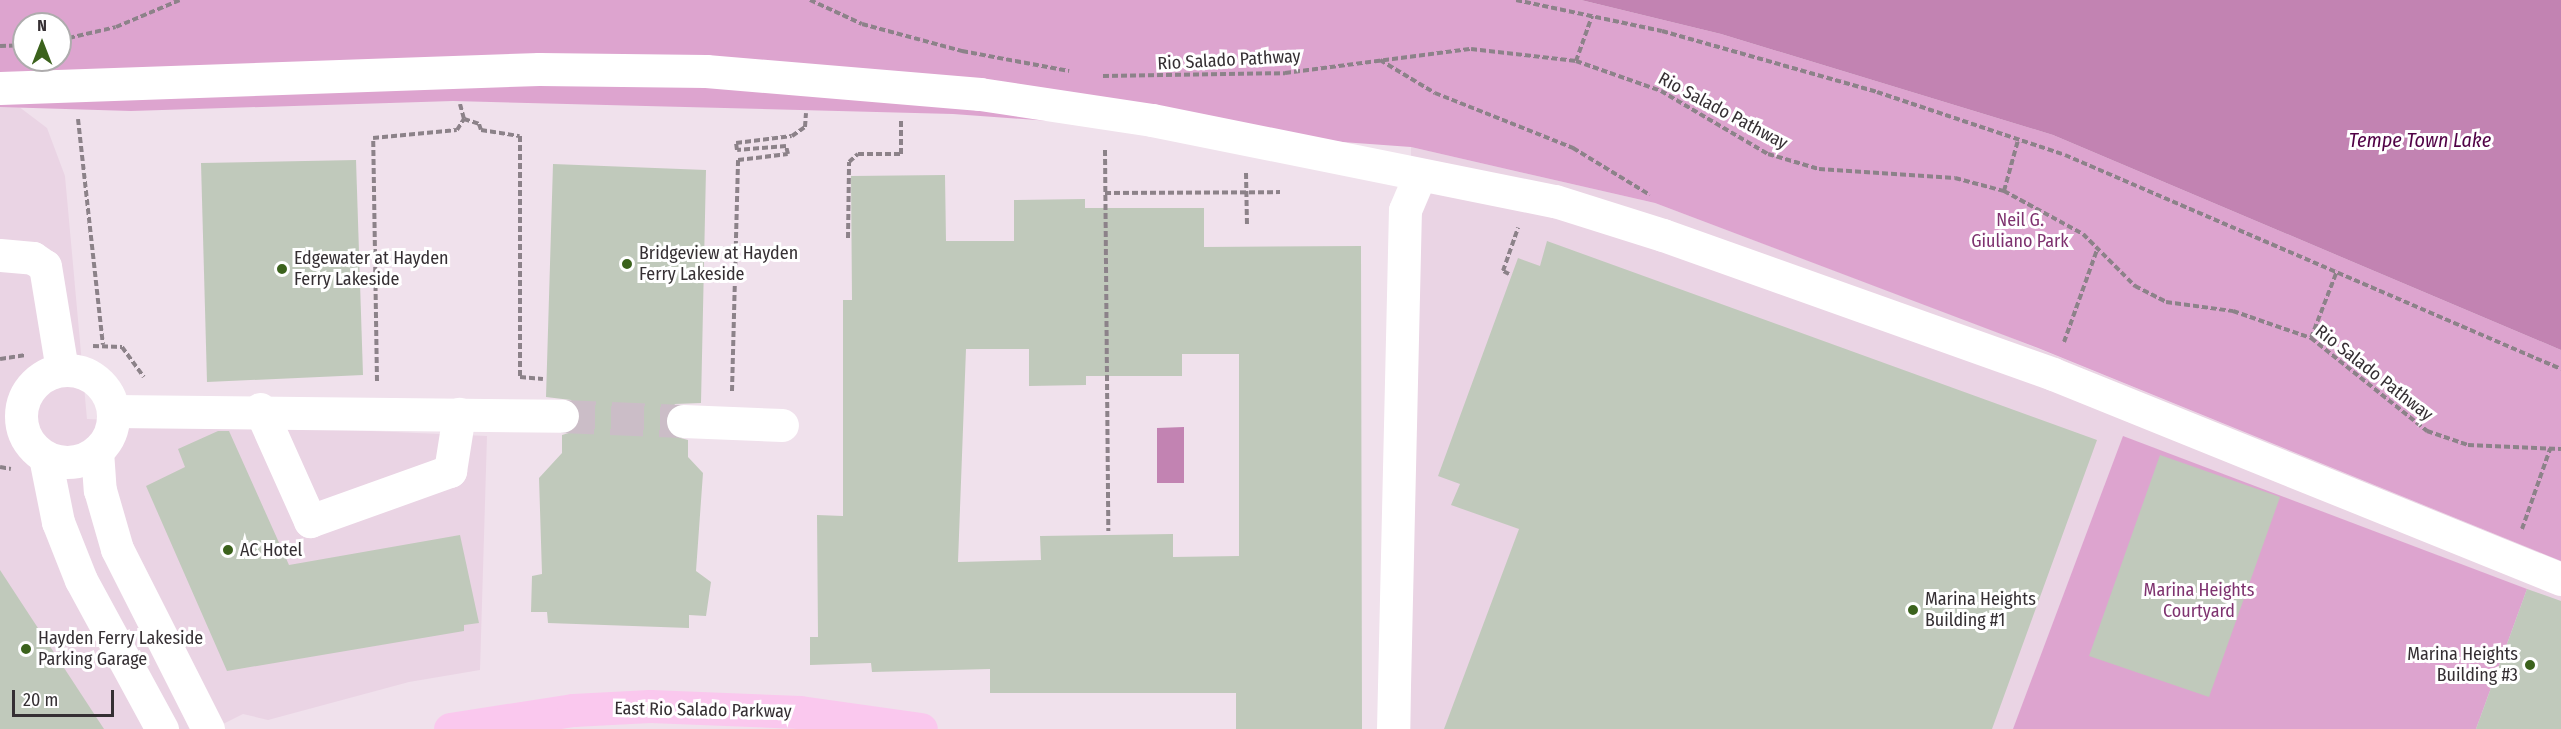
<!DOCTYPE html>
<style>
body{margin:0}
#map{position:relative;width:2561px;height:729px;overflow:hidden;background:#f0e1ec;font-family:"Fira Sans Condensed",sans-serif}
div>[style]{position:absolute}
.built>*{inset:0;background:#ead4e4}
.green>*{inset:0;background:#dda4cf}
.water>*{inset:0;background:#c283b2}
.building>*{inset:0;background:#c0c9bb}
.minor-tunnel>*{height:33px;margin-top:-16.5px;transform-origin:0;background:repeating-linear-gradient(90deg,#cbbdc7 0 33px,transparent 0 49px)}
.path>*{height:4px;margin-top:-2px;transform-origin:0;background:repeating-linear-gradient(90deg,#8c8289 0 6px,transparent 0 9px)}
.minor>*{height:33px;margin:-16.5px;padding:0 16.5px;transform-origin:16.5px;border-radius:16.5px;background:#fff}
.minor>.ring{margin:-16.5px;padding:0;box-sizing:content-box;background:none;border:33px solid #fff;border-radius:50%}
.major>*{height:33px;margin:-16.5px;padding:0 16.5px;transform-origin:16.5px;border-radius:16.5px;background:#fac8ee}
.dots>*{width:16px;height:16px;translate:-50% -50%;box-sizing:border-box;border:3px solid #fff;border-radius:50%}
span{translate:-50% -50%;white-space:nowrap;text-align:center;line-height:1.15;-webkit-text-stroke:6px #fff;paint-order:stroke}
.street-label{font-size:18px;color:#352f33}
.park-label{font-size:18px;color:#7e326f}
.poi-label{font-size:18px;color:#352f33}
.left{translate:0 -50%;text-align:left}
.right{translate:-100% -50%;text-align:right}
.water-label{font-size:20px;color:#510246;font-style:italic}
.north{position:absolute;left:12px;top:12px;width:60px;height:60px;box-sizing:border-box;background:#fff;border:2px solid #aeacad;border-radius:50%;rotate:0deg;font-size:16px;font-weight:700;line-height:24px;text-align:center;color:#352f33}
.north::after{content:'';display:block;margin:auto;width:21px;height:27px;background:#3b621c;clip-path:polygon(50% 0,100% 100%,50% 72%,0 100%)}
.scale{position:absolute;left:12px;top:690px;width:102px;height:27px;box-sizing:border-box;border:3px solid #352f33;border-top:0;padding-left:8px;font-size:18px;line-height:21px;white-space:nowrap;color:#352f33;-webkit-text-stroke:4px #fff;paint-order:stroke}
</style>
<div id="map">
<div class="built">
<div style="clip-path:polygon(18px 106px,47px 128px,65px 176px,87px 419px,487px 436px,480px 670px,409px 682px,268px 720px,243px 714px,213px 729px,0 729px,0 107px)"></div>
<div style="clip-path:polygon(1411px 147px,1655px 203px,1990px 329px,2561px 561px,2561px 729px,1411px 729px)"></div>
</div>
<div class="green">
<div style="clip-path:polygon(evenodd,0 0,1581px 0,1721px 34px,2053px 135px,2561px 350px,2561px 561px,2038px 348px,1655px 203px,1411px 147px,953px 114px,453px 101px,131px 111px,0 107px,0 0,24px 24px,60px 24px,60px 60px,24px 60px,24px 24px)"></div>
<div style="clip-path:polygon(2123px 436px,2527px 589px,2476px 729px,2013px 729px)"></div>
</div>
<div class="water">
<div style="clip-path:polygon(1581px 0,2561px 0,2561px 350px,2053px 135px,1721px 34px)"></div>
<div style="clip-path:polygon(1184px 427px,1184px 483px,1157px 483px,1157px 428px)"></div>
</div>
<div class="building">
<div style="clip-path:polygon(356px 160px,363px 375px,207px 382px,201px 163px)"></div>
<div style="clip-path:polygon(553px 164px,706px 170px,701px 403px,675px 404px,664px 421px,673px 436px,688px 440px,688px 457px,703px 473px,696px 571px,711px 582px,706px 616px,689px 615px,689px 628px,548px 623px,547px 612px,531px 612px,532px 576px,542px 574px,539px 478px,562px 453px,562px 435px,572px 432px,581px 417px,571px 400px,546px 397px)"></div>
<div style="clip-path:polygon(evenodd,945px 175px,946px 241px,1014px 241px,1014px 200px,1085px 199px,1085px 208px,1204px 208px,1204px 247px,1361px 246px,1362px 729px,1236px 729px,1236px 693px,990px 693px,990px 669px,872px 672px,871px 663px,810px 665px,810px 637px,818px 637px,817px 515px,843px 516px,843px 300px,852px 300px,851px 176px,945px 175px,966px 349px,1029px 349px,1029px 386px,1086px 385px,1086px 376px,1182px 376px,1182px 354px,1239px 354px,1239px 556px,1173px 557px,1173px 534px,1040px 536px,1041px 560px,958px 562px,966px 349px)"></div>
<div style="clip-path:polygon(1547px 241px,2097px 440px,1992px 729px,1444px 729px,1519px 529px,1451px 505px,1460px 484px,1438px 476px,1518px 258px,1540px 266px)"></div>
<div style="clip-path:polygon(218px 431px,229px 431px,289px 565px,460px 535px,479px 623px,464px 625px,464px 631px,227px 671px,146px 486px,185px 467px,178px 449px)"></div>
<div style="clip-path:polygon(2160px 455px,2280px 497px,2209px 697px,2089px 656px)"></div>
<div style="clip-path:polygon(0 570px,104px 729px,0 729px)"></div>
<div style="clip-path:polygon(2527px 589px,2561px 601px,2561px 729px,2476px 729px)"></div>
</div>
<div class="minor-tunnel">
<div style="left:562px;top:416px;width:121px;rotate:2.4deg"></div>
</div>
<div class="path">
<div style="left:810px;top:0;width:57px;rotate:24.8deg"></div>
<div style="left:862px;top:24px;width:104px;rotate:15.1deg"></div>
<div style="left:962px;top:51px;width:109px;rotate:10.6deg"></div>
<div style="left:1516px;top:0;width:149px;rotate:12deg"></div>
<div style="left:1662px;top:31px;width:223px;rotate:15.8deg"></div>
<div style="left:1877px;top:92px;width:198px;rotate:18.5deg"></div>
<div style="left:2065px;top:155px;width:540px;rotate:23.34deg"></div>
<div style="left:60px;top:40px;width:57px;rotate:-13.1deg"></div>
<div style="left:116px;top:27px;width:69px;rotate:-22.9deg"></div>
<div style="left:0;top:46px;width:24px;rotate:-2deg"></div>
<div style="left:1380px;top:60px;width:64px;rotate:31deg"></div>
<div style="left:1435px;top:93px;width:149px;rotate:21.7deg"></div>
<div style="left:1573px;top:148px;width:90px;rotate:31.4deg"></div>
<div style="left:1576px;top:61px;width:48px;rotate:-70.4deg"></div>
<div style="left:1103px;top:76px;width:182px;rotate:-0.9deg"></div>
<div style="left:1285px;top:73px;width:188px;rotate:-7.4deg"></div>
<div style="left:1471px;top:49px;width:106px;rotate:6.5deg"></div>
<div style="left:1576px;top:61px;width:90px;rotate:19.4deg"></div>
<div style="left:1661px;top:91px;width:124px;rotate:30.5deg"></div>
<div style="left:1768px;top:154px;width:53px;rotate:16.4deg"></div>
<div style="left:1819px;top:169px;width:136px;rotate:3.8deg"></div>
<div style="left:1955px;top:178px;width:51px;rotate:14.9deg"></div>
<div style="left:2004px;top:191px;width:90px;rotate:28.6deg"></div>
<div style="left:2083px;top:234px;width:74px;rotate:45deg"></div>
<div style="left:2135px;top:286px;width:35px;rotate:27deg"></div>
<div style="left:2166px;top:302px;width:68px;rotate:7.7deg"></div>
<div style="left:2233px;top:311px;width:83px;rotate:19.1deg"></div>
<div style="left:2311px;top:338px;width:149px;rotate:38.7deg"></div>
<div style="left:2427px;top:431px;width:43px;rotate:18.9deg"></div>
<div style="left:2468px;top:445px;width:93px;rotate:2.5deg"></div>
<div style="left:460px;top:104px;width:16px;rotate:75deg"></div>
<div style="left:464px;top:119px;width:16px;rotate:18deg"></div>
<div style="left:479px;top:124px;width:6px;rotate:72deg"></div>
<div style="left:481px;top:130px;width:39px;rotate:9deg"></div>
<div style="left:520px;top:136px;width:241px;rotate:90deg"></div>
<div style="left:520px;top:377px;width:23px;rotate:5deg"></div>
<div style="left:78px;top:119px;width:227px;rotate:83.7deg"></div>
<div style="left:1105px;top:150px;width:381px;rotate:89.5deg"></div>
<div style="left:1246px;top:173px;width:53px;rotate:88.9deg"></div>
<div style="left:2004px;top:191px;width:53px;rotate:-74.6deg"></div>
<div style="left:1105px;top:193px;width:175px;rotate:-0.3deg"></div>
<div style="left:848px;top:238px;width:76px;rotate:-89.2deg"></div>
<div style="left:849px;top:162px;width:12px;rotate:-42deg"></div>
<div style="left:858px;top:154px;width:43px"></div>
<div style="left:901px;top:154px;width:33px;rotate:-90deg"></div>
<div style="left:1509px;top:274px;width:7px;rotate:-153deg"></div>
<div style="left:1503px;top:271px;width:46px;rotate:-70.8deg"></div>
<div style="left:2311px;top:338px;width:72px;rotate:-68.8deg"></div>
<div style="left:2064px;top:342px;width:98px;rotate:-70.3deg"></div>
<div style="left:93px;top:346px;width:29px;rotate:2deg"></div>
<div style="left:122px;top:347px;width:37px;rotate:54deg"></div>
<div style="left:0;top:359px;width:26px;rotate:-9deg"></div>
<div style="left:377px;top:381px;width:243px;rotate:-90.9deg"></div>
<div style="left:373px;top:138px;width:84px;rotate:-5.4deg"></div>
<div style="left:457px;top:130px;width:13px;rotate:-58deg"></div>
<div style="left:732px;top:391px;width:231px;rotate:-88.5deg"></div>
<div style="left:738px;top:160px;width:50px;rotate:-6.8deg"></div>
<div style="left:788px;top:154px;width:8px;rotate:-104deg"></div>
<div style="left:786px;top:146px;width:49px;rotate:175.3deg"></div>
<div style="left:737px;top:150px;width:7px;rotate:-98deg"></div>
<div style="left:736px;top:143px;width:56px;rotate:-7.1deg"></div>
<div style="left:792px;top:136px;width:16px;rotate:-35deg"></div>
<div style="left:805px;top:127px;width:14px;rotate:-86deg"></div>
<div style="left:0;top:467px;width:11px;rotate:10deg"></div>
<div style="left:2522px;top:529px;width:85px;rotate:-70.7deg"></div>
</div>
<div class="minor">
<div style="left:0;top:88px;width:539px;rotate:-2.02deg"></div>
<div style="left:539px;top:69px;width:167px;rotate:0.7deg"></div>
<div style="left:706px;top:71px;width:275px;rotate:4.8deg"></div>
<div style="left:980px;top:94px;width:174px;rotate:8.6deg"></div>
<div style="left:1152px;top:120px;width:411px;rotate:11.4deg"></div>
<div style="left:1555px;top:201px;width:113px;rotate:17.5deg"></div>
<div style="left:1663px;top:235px;width:414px;rotate:19.6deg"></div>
<div style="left:2053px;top:374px;width:548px;rotate:21.98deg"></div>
<div style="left:0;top:255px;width:33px;rotate:5deg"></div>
<div style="left:33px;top:258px;width:14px;rotate:34deg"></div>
<div style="left:45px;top:266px;width:105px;rotate:80.7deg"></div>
<div class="ring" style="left:21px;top:370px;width:59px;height:59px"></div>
<div style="left:260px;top:409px;width:123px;rotate:65.9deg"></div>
<div style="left:310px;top:521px;width:149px;rotate:-19.7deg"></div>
<div style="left:450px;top:471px;width:58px;rotate:-81deg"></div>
<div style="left:113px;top:411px;width:449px;rotate:0.6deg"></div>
<div style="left:683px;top:421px;width:99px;rotate:2.3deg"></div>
<div style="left:97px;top:451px;width:39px;rotate:86deg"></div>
<div style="left:100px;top:490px;width:61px;rotate:73.9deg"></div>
<div style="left:117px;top:549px;width:202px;rotate:63.2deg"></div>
<div style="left:45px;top:457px;width:66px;rotate:78.7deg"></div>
<div style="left:58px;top:522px;width:62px;rotate:68.4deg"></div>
<div style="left:81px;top:580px;width:170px;rotate:61.5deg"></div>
<div style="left:1393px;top:729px;width:519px;rotate:-88.68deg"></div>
<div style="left:1405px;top:210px;width:38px;rotate:-67deg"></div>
</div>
<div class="major">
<div style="left:450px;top:729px;width:124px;rotate:-8.8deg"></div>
<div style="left:573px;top:710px;width:77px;rotate:-3deg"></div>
<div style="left:650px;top:706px;width:150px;rotate:2.3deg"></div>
<div style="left:800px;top:712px;width:122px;rotate:8deg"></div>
</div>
<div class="dots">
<div style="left:627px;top:264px;background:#3b621c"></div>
<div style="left:282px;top:269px;background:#3b621c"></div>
<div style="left:228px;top:550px;background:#3b621c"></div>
<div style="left:1913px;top:610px;background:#3b621c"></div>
<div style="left:26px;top:649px;background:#3b621c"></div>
<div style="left:2530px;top:665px;background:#3b621c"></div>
</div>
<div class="street-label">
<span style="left:1229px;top:60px;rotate:-3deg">Rio Salado Pathway</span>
<span style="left:1723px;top:111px;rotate:28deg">Rio Salado Pathway</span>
<span style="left:2374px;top:373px;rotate:38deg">Rio Salado Pathway</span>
<span style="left:703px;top:710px;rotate:1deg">East Rio Salado Parkway</span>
</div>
<div class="park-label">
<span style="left:2020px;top:231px">Neil G.<br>Giuliano Park</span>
<span style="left:2199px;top:601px">Marina Heights<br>Courtyard</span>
</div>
<div class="poi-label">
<span class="left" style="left:639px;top:264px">Bridgeview at Hayden<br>Ferry Lakeside</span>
<span class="left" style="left:294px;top:269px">Edgewater at Hayden<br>Ferry Lakeside</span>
<span class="left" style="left:240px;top:550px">AC Hotel</span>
<span class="left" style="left:1925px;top:610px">Marina Heights<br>Building #1</span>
<span class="left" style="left:38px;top:649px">Hayden Ferry Lakeside<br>Parking Garage</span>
<span class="right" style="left:2518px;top:665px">Marina Heights<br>Building #3</span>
</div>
<div class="water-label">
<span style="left:2420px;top:140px">Tempe Town Lake</span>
</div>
<div class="north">N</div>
<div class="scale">20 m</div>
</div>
